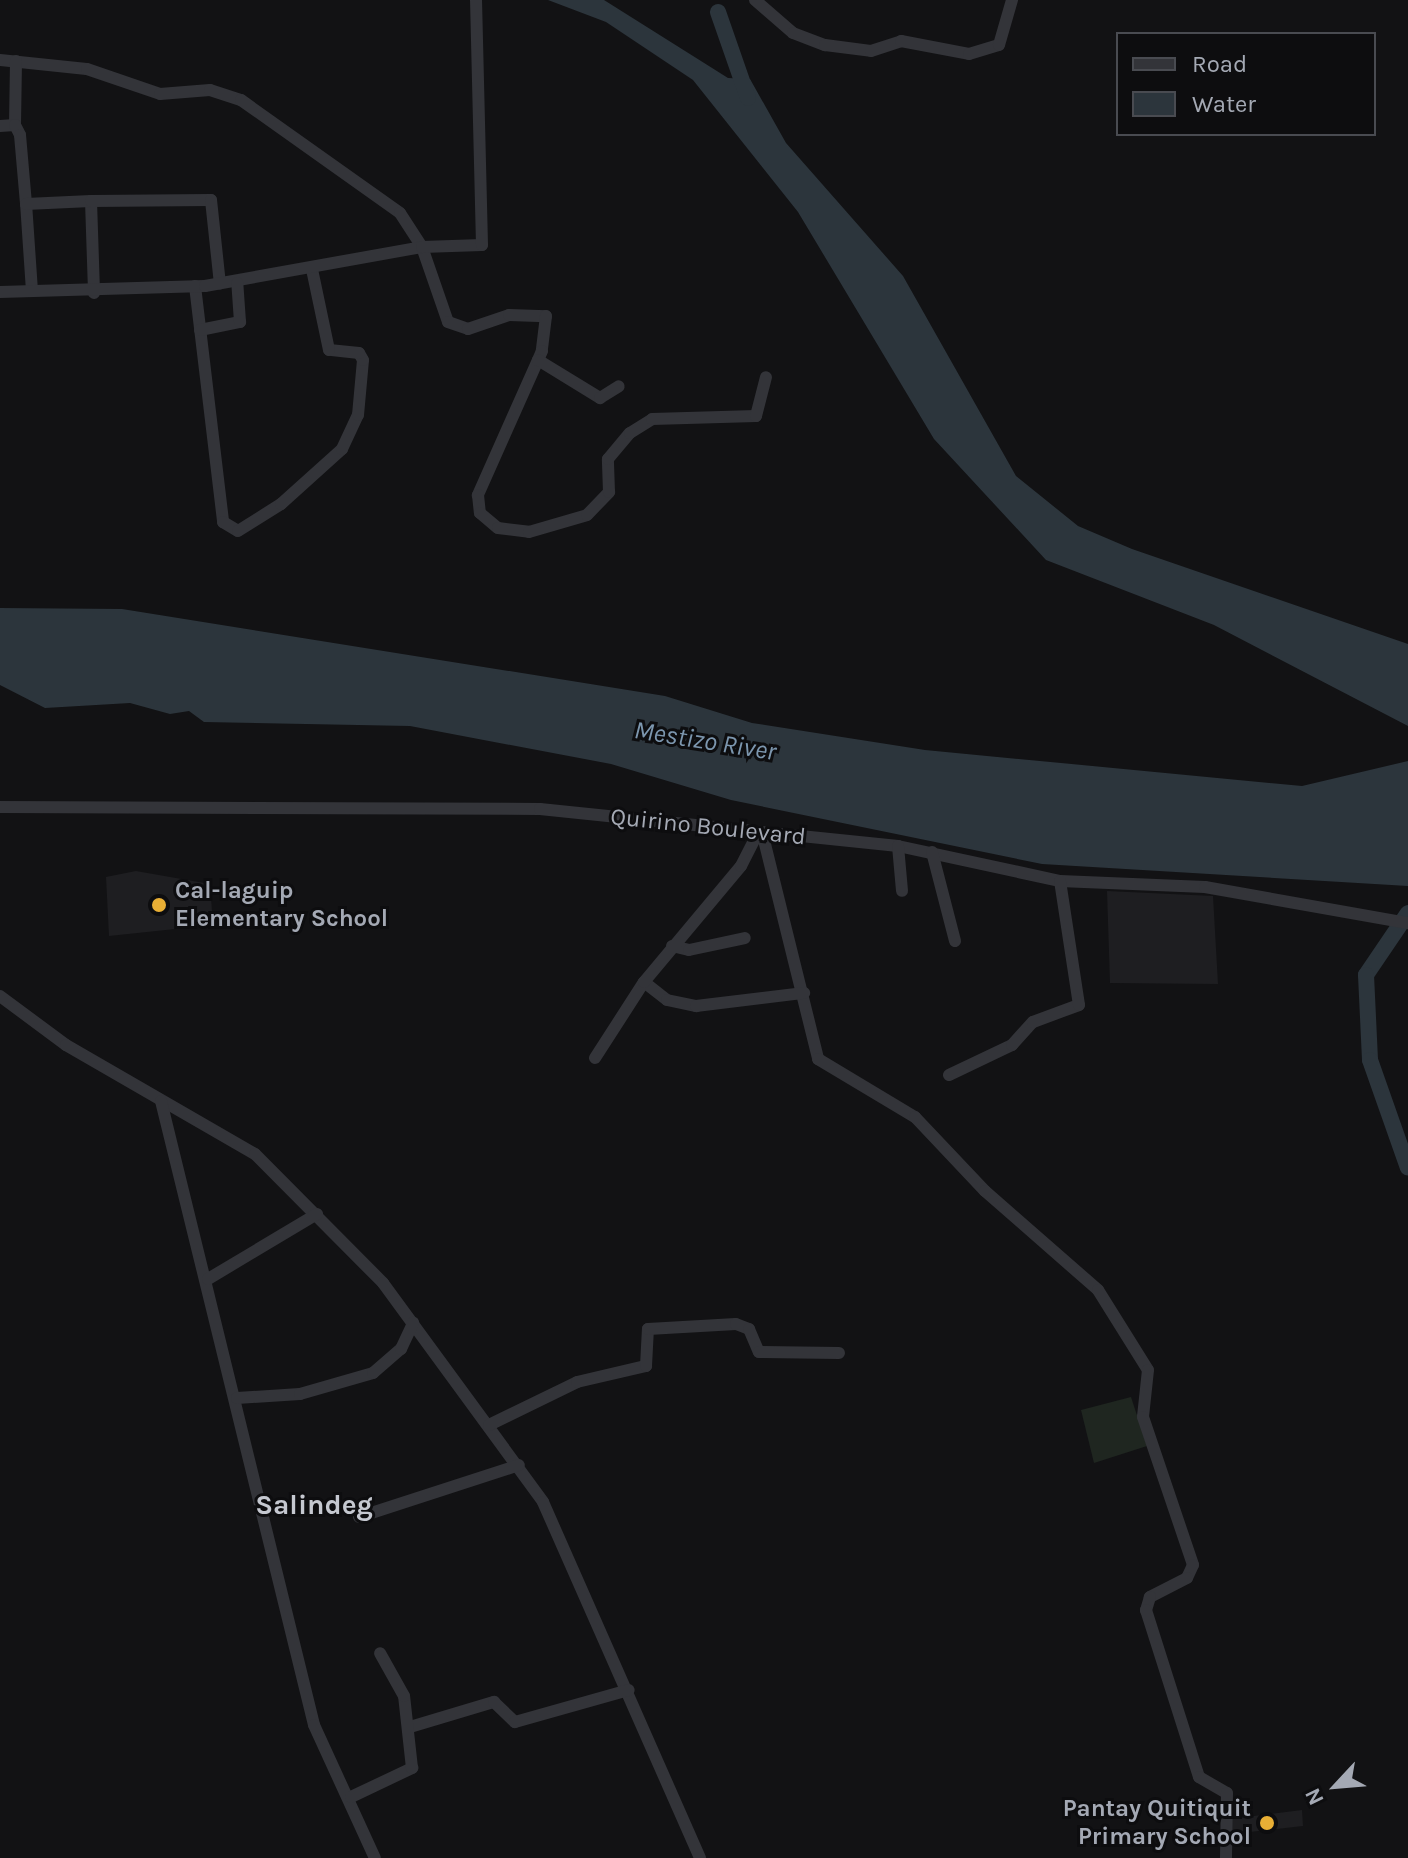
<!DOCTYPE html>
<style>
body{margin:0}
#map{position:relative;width:1408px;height:1858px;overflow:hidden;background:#121214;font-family:Karla,sans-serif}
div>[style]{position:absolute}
.built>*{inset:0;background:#1e1e21}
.green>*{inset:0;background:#1f2620}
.water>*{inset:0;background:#2c353c}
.river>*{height:16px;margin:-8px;padding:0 8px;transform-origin:8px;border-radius:8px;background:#2c353c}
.minor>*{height:12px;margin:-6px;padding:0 6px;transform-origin:6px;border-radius:6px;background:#333439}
.dots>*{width:22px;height:22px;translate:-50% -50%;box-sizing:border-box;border:4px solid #0d0d0f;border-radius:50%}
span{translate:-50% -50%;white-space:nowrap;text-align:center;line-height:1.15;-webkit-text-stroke:6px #0d0d0f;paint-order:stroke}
.street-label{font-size:24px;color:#a4a9b4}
.poi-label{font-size:24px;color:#a4a9b4;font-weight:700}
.left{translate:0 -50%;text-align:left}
.right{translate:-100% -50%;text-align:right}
.water-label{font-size:26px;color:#7c96ae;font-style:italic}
.quarter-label{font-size:28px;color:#c5c8d0;font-weight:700}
.legend{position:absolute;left:1116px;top:32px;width:260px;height:104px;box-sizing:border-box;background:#0d0d0f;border:2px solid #494b51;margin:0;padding:10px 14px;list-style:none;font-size:24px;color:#a4a9b4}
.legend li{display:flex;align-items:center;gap:16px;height:40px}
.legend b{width:40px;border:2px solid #494b51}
.north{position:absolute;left:1296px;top:1746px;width:80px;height:80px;-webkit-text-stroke:6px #0d0d0f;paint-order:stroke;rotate:244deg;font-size:22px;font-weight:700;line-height:32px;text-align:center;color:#a4a9b4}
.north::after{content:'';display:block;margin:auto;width:28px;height:36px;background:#a4a9b4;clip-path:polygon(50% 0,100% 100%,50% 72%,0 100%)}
</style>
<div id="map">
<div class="built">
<div style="clip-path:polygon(136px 871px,210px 884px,213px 925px,109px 936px,106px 877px)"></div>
<div style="clip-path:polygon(1107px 891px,1213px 896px,1218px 984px,1110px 983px)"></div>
<div style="clip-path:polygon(1302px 1810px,1303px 1826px,1231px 1834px,1230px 1819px)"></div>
</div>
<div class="green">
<div style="clip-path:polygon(1131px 1397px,1147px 1446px,1094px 1463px,1081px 1410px)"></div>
</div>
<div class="water">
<div style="clip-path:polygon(548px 0,604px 0,728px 78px,750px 79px,786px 143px,903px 276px,1016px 476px,1078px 526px,1132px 549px,1408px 644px,1408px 726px,1214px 625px,1046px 560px,934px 439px,798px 212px,693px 80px,606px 22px)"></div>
<div style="clip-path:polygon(0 608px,122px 609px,665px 696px,752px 723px,925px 750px,1302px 786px,1408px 761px,1408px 886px,1042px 864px,731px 800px,611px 764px,410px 726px,204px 722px,189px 711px,170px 714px,130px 703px,45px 708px,0 685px)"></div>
</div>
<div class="river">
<div style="left:718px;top:12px;width:91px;rotate:70.8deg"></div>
<div style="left:1408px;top:913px;width:75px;rotate:124.1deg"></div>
<div style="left:1366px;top:975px;width:85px;rotate:87.3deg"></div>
<div style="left:1370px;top:1060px;width:114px;rotate:70.6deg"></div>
</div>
<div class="minor">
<div style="left:755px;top:0;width:50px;rotate:41deg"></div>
<div style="left:793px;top:33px;width:34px;rotate:21deg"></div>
<div style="left:825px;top:45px;width:46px;rotate:7.4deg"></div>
<div style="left:871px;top:51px;width:32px;rotate:-18deg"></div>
<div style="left:901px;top:41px;width:69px;rotate:10.8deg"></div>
<div style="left:969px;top:54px;width:31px;rotate:-17deg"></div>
<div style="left:999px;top:45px;width:47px;rotate:-73.9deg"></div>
<div style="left:0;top:60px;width:87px;rotate:5.9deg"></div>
<div style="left:87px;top:69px;width:77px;rotate:18.9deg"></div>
<div style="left:160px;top:94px;width:50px;rotate:-4.6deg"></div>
<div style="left:210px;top:90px;width:33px;rotate:18deg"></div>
<div style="left:241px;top:100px;width:195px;rotate:35.4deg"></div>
<div style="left:400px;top:213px;width:40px;rotate:57.1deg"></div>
<div style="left:422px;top:247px;width:79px;rotate:70.9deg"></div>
<div style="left:448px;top:322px;width:21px;rotate:19deg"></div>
<div style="left:468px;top:329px;width:43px;rotate:-18.9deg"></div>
<div style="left:509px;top:315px;width:37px;rotate:2deg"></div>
<div style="left:546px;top:316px;width:35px;rotate:97deg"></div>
<div style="left:542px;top:351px;width:158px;rotate:114deg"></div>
<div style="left:478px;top:495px;width:18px;rotate:84deg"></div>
<div style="left:480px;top:513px;width:23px;rotate:40deg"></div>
<div style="left:498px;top:528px;width:31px;rotate:7deg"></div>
<div style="left:529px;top:532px;width:60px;rotate:-16.3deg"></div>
<div style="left:587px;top:515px;width:32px;rotate:-46deg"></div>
<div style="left:609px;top:492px;width:33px;rotate:-92deg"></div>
<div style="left:608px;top:459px;width:34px;rotate:-50deg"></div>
<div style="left:630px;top:433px;width:26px;rotate:-32deg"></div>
<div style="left:652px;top:419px;width:104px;rotate:-1.7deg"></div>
<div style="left:756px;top:416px;width:40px;rotate:-75.6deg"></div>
<div style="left:15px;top:125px;width:64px;rotate:-89.1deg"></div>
<div style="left:0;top:126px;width:15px;rotate:-4deg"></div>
<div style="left:15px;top:125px;width:11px;rotate:63deg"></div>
<div style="left:20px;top:135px;width:69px;rotate:85deg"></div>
<div style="left:91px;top:201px;width:92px;rotate:88.1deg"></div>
<div style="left:195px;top:286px;width:238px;rotate:83.2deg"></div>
<div style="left:223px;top:522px;width:17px;rotate:31deg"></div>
<div style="left:238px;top:531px;width:51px;rotate:-32.1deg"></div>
<div style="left:281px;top:504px;width:82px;rotate:-42deg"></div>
<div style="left:342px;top:449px;width:38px;rotate:-65deg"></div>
<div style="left:358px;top:415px;width:55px;rotate:-84.8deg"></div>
<div style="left:363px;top:360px;width:8px;rotate:-120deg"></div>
<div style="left:359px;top:353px;width:30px;rotate:-174deg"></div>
<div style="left:329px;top:350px;width:83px;rotate:-101.9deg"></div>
<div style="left:32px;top:291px;width:87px;rotate:-93.9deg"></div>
<div style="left:26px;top:204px;width:65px;rotate:-2.6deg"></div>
<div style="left:91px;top:201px;width:120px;rotate:-0.5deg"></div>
<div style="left:211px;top:200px;width:84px;rotate:83.9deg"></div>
<div style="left:0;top:292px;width:205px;rotate:-1.7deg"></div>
<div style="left:205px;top:286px;width:220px;rotate:-10.2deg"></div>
<div style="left:422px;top:247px;width:60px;rotate:-1.9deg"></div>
<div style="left:482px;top:245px;width:245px;rotate:-91.4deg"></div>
<div style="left:200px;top:330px;width:41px;rotate:-11.3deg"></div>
<div style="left:240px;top:322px;width:39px;rotate:-94deg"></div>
<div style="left:538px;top:360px;width:73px;rotate:31.5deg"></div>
<div style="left:600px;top:398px;width:22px;rotate:-32deg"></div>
<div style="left:0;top:807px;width:540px;rotate:0.21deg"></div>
<div style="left:540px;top:809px;width:360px;rotate:5.9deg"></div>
<div style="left:898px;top:846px;width:166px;rotate:12.2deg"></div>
<div style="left:1060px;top:881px;width:145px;rotate:2.4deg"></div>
<div style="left:1205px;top:887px;width:206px;rotate:10.1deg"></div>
<div style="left:762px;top:832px;width:234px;rotate:76.1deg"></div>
<div style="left:818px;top:1059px;width:113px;rotate:30.9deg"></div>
<div style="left:915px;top:1117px;width:102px;rotate:46.6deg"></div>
<div style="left:985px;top:1191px;width:150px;rotate:41.2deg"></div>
<div style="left:1098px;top:1290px;width:94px;rotate:58deg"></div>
<div style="left:1148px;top:1370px;width:47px;rotate:96.1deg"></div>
<div style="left:1143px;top:1417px;width:156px;rotate:71.3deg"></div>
<div style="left:1193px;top:1565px;width:14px;rotate:115deg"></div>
<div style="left:1187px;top:1578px;width:42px;rotate:152.8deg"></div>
<div style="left:1150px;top:1597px;width:14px;rotate:107deg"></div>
<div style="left:1146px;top:1610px;width:175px;rotate:72.4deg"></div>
<div style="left:1199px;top:1777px;width:32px;rotate:30deg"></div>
<div style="left:1227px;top:1793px;width:65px;rotate:90.9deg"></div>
<div style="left:898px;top:846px;width:45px;rotate:84.9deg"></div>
<div style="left:932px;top:852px;width:92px;rotate:75.5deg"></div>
<div style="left:672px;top:946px;width:17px;rotate:13deg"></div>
<div style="left:689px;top:950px;width:57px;rotate:-12.1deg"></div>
<div style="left:644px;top:982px;width:29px;rotate:38deg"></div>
<div style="left:667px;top:1000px;width:30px;rotate:12deg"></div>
<div style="left:696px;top:1006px;width:109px;rotate:-6.9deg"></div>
<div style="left:0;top:996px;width:82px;rotate:36.6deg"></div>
<div style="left:66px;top:1045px;width:218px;rotate:30deg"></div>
<div style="left:255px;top:1154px;width:182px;rotate:45.2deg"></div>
<div style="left:383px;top:1283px;width:271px;rotate:53.8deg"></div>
<div style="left:543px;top:1502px;width:389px;rotate:66.2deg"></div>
<div style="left:595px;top:1058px;width:90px;rotate:-57.2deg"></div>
<div style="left:644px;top:982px;width:151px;rotate:-50.1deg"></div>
<div style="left:741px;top:866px;width:38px;rotate:-63deg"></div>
<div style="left:949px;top:1075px;width:70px;rotate:-25.5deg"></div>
<div style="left:1012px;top:1045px;width:31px;rotate:-48deg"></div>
<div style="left:1033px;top:1022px;width:49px;rotate:-20.3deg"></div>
<div style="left:1079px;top:1005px;width:125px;rotate:-98.7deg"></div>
<div style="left:161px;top:1101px;width:642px;rotate:76.22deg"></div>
<div style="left:314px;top:1725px;width:146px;rotate:65.4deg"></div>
<div style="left:208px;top:1279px;width:127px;rotate:-30.8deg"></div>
<div style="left:237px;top:1398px;width:63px;rotate:-3.6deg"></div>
<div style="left:300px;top:1394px;width:76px;rotate:-16deg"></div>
<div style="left:373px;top:1373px;width:37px;rotate:-41deg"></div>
<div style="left:401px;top:1349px;width:29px;rotate:-65deg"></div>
<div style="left:489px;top:1425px;width:98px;rotate:-26deg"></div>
<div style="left:577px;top:1382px;width:71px;rotate:-13.1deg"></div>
<div style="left:646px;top:1366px;width:37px;rotate:-87deg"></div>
<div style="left:648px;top:1329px;width:88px;rotate:-3.3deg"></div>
<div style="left:736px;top:1324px;width:14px;rotate:21deg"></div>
<div style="left:749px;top:1329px;width:25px;rotate:67deg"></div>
<div style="left:759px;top:1352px;width:80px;rotate:0.7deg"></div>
<div style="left:359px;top:1517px;width:168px;rotate:-18deg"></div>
<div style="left:410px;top:1727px;width:88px;rotate:-16.6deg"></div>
<div style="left:494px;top:1702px;width:29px;rotate:44deg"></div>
<div style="left:515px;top:1722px;width:118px;rotate:-15.7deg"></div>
<div style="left:351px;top:1797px;width:68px;rotate:-25.4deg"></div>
<div style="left:412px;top:1768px;width:72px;rotate:-96.3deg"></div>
<div style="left:404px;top:1696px;width:49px;rotate:-119.2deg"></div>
</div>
<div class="dots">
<div style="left:159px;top:905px;background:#e9af35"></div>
<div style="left:1267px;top:1823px;background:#e9af35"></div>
</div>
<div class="street-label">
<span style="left:708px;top:827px;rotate:6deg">Quirino Boulevard</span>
</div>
<div class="poi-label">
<span class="left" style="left:175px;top:905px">Cal-laguip<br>Elementary School</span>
<span class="right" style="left:1251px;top:1823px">Pantay Quitiquit<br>Primary School</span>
</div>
<div class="water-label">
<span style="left:705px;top:741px;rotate:9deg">Mestizo River</span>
</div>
<div class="quarter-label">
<span style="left:314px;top:1505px">Salindeg</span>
</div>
<ul class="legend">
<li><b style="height:10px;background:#333439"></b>Road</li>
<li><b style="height:22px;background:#2c353c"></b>Water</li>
</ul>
<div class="north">N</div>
</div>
